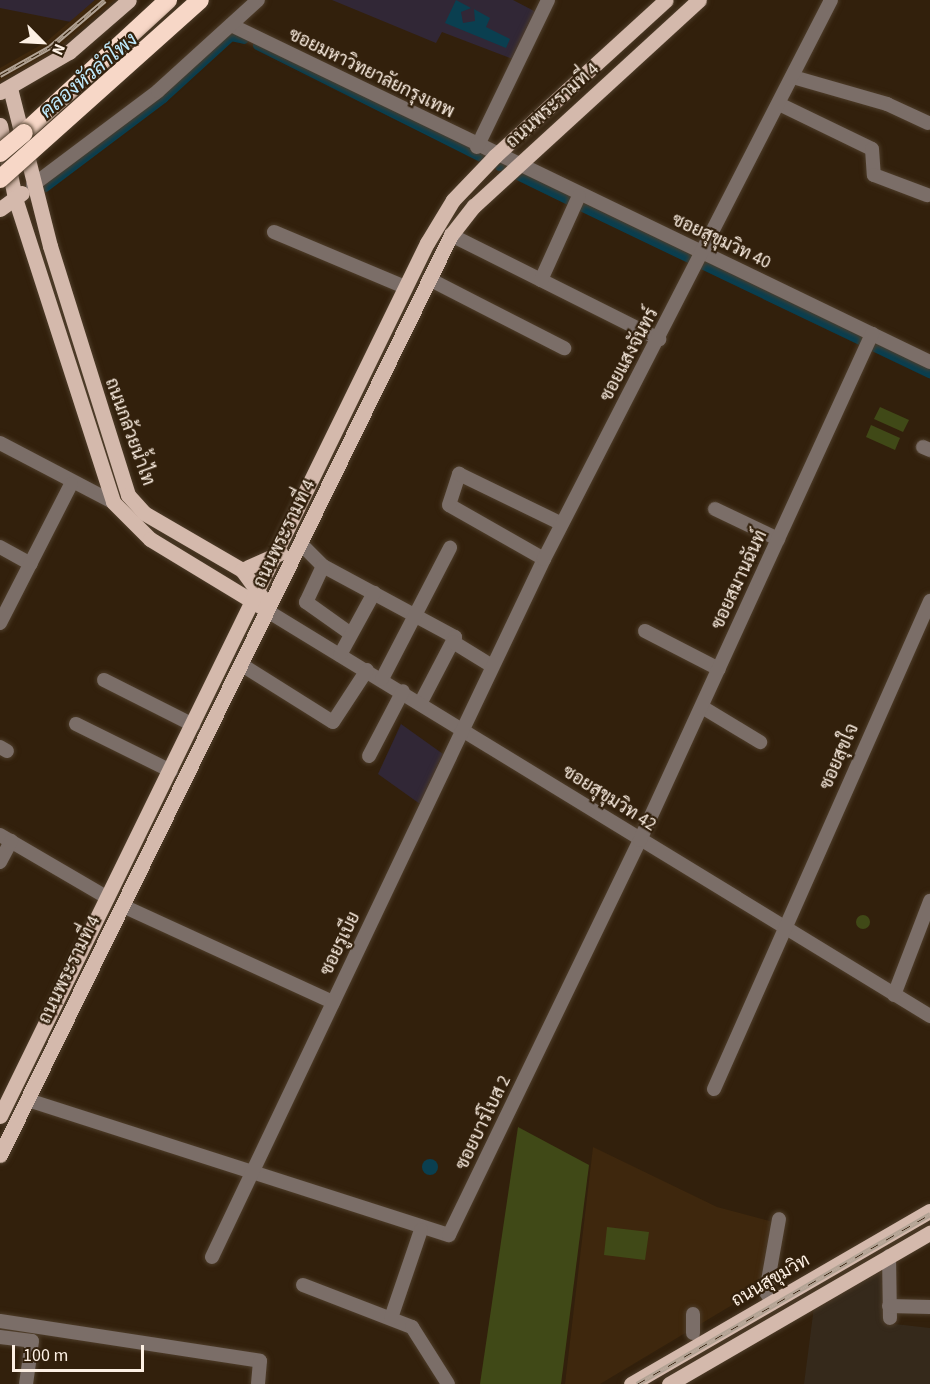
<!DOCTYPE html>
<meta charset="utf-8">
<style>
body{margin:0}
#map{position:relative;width:930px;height:1384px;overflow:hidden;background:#32200c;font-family:"Source Sans 3",Sarabun,sans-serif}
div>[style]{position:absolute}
.commercial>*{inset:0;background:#312736}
.built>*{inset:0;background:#3e270d}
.medical>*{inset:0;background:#35291b}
.green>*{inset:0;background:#404917}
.round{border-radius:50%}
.water>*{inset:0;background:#0a3f50}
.canal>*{height:9px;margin:-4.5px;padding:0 4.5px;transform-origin:4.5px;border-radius:4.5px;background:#0a3f50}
.roads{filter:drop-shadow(0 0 2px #4e3d2a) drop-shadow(0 0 2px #4e3d2a)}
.minor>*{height:14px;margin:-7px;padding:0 7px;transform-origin:7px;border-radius:7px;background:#7b6e68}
.major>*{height:15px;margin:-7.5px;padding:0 7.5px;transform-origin:7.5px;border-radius:7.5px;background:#d4b9ac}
.highway>*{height:18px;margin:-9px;padding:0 9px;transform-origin:9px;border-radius:9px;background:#f7d7c7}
.rail>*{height:5px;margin-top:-2.5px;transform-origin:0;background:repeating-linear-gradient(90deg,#32200c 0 9px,#b2a394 0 18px);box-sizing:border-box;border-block:2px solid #b2a394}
.bridges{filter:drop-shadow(0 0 2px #4e3d2a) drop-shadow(0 0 2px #4e3d2a)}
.highway-bridge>*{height:18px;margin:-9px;padding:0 9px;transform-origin:9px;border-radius:9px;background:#f7d7c7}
span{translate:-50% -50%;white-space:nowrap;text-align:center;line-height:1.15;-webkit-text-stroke:4.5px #32200c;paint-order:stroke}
.street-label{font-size:18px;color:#fdf0e4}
.water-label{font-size:20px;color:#bfeafd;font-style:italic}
.north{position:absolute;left:12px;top:12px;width:60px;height:60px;-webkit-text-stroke:4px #32200c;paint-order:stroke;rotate:114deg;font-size:16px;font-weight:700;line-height:24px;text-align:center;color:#fdf0e4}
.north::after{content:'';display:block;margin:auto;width:21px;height:27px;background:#fdf0e4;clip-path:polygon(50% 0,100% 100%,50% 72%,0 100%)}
.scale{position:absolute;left:12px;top:1345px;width:132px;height:27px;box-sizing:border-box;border:3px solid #fdf0e4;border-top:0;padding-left:8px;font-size:18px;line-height:21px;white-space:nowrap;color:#fdf0e4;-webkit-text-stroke:4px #32200c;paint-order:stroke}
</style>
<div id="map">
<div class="commercial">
<div style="clip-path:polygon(0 0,95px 0,71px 22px,0 8px)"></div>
<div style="clip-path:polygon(332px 0,513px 0,538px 13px,515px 60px,442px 32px,436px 43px)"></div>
<div style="clip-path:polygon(401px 724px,443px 754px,420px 804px,378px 774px)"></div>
</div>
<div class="built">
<div style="clip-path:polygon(95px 0,115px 0,54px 53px,0 82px,0 68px,46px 42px)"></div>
<div style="clip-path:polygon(593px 1147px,717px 1207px,773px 1222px,764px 1286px,600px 1384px,565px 1384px)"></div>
</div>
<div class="medical">
<div style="clip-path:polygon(884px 1267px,886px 1323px,930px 1328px,930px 1384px,804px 1384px,815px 1299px)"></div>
</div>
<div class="green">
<div style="clip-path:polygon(880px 407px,909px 420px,903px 432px,874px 419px)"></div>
<div style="clip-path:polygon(871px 425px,900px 438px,895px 450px,866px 437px)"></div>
<div class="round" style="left:856px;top:915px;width:14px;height:14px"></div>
<div style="clip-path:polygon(518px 1127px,589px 1165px,561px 1384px,480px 1384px)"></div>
<div style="clip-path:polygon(607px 1227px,649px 1232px,645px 1260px,604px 1255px)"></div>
</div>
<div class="water">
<div style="clip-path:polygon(456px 0,471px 8px,461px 12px,463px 23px,475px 21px,474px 9px,490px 18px,486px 27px,510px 39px,506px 48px,445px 23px)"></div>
<div class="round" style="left:422px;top:1159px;width:16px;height:16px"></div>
</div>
<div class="canal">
<div style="left:257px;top:45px;width:255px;rotate:26.6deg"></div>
<div style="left:499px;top:166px;width:2px"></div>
<div style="left:517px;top:175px;width:57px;rotate:26.1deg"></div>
<div style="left:45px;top:187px;width:148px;rotate:-37deg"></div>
<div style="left:163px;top:98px;width:92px;rotate:-42.4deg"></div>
<div style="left:231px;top:36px;width:13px;rotate:13deg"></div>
<div style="left:578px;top:205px;width:390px;rotate:25.6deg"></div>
</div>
<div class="roads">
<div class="minor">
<div style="left:231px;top:25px;width:776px;rotate:25.74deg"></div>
<div style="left:793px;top:77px;width:98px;rotate:16deg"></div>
<div style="left:887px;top:104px;width:45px;rotate:24.9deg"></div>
<div style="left:779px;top:104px;width:103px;rotate:25.8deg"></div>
<div style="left:872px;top:149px;width:26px;rotate:86deg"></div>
<div style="left:874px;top:175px;width:57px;rotate:20.7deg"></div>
<div style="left:477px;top:147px;width:163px;rotate:-64.2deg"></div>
<div style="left:33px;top:185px;width:156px;rotate:-36.9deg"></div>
<div style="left:158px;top:91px;width:135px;rotate:-42.3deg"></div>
<div style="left:274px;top:232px;width:142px;rotate:22.8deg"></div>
<div style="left:451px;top:235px;width:233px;rotate:26.6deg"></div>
<div style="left:429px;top:279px;width:152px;rotate:27.1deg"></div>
<div style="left:541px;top:280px;width:92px;rotate:-65.7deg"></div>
<div style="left:0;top:443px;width:127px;rotate:27.6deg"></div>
<div style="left:923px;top:447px;width:8px;rotate:23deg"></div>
<div style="left:715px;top:509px;width:70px;rotate:25.5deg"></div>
<div style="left:302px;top:545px;width:30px;rotate:45deg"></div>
<div style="left:323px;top:566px;width:150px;rotate:28.3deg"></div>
<div style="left:455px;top:637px;width:73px;rotate:117.6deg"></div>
<div style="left:0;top:547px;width:35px;rotate:29deg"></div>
<div style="left:544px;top:559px;width:109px;rotate:-150.4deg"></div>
<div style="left:449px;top:505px;width:33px;rotate:-72deg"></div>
<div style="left:459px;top:474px;width:114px;rotate:25.9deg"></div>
<div style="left:323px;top:566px;width:40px;rotate:115deg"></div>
<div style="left:306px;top:602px;width:55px;rotate:35.4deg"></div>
<div style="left:269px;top:612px;width:775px;rotate:31.43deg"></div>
<div style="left:0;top:623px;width:156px;rotate:-62.9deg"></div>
<div style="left:645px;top:631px;width:83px;rotate:27.2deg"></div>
<div style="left:453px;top:642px;width:46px;rotate:31.6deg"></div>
<div style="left:340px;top:655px;width:71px;rotate:-61.3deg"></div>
<div style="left:242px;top:665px;width:107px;rotate:32.1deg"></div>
<div style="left:333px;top:722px;width:62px;rotate:-56.8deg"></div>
<div style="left:382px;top:679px;width:148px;rotate:-62.6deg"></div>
<div style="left:104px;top:680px;width:100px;rotate:26.8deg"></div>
<div style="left:702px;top:707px;width:68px;rotate:31.1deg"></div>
<div style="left:76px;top:724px;width:106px;rotate:26.3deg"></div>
<div style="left:0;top:747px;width:8px;rotate:30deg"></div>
<div style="left:369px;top:756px;width:73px;rotate:-62.4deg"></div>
<div style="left:0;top:835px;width:125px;rotate:30.3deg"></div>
<div style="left:0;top:862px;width:24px;rotate:-62deg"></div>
<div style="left:123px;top:906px;width:231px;rotate:24.6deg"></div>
<div style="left:894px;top:995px;width:101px;rotate:-69deg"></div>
<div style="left:714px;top:1089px;width:534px;rotate:-66.12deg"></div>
<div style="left:28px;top:1100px;width:442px;rotate:17.8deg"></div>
<div style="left:449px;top:1235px;width:439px;rotate:-64.2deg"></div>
<div style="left:640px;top:840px;width:557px;rotate:-65.37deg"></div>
<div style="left:889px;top:1256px;width:62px;rotate:89.1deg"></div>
<div style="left:212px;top:1257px;width:773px;rotate:-64.56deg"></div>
<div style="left:544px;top:559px;width:628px;rotate:-62.82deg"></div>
<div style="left:303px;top:1285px;width:117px;rotate:21.1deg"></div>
<div style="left:412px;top:1327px;width:67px;rotate:57.7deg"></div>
<div style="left:772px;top:1302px;width:12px;rotate:-121deg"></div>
<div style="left:766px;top:1292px;width:74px;rotate:-79.9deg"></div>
<div style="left:889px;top:1306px;width:41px;rotate:1.4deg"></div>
<div style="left:391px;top:1318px;width:93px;rotate:-71.2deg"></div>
<div style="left:0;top:1321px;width:263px;rotate:8.7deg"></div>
<div style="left:260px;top:1361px;width:23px;rotate:95deg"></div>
<div style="left:693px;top:1333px;width:19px;rotate:-90deg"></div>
<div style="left:0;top:1337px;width:32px;rotate:7deg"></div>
<div style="left:32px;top:1341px;width:43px;rotate:97.9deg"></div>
</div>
<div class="major">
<div style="left:10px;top:88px;width:163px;rotate:75.8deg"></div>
<div style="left:50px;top:246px;width:261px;rotate:72.6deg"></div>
<div style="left:128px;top:495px;width:24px;rotate:48deg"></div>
<div style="left:144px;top:513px;width:113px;rotate:30.2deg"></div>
<div style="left:242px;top:570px;width:36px;rotate:54deg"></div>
<div style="left:0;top:92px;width:80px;rotate:-30.1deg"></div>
<div style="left:69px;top:52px;width:79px;rotate:-40.9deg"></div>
<div style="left:0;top:125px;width:75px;rotate:78.4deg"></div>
<div style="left:15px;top:198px;width:319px;rotate:72.1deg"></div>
<div style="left:113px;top:502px;width:52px;rotate:45deg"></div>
<div style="left:150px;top:539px;width:131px;rotate:31.3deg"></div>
<div style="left:0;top:209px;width:27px;rotate:-36deg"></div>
<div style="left:242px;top:570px;width:42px;rotate:-24.1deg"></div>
<div style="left:0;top:1116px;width:972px;rotate:-63.94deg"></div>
<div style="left:427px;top:243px;width:50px;rotate:-58.8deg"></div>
<div style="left:453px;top:200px;width:61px;rotate:-46.3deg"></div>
<div style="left:495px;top:156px;width:231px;rotate:-42.4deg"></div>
<div style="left:0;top:1155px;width:1025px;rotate:-63.89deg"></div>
<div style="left:451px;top:235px;width:37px;rotate:-52deg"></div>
<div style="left:474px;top:206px;width:305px;rotate:-42.5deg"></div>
<div style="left:631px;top:1384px;width:345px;rotate:-30.1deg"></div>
<div style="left:669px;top:1384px;width:302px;rotate:-30.1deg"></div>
</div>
<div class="highway">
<div style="left:24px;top:133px;width:196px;rotate:-42.7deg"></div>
</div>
</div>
<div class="rail">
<div style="left:0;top:75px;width:57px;rotate:-29.2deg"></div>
<div style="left:50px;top:47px;width:72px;rotate:-40.5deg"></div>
<div style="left:637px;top:1384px;width:339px;rotate:-30.1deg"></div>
</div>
<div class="bridges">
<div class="highway-bridge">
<div style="left:0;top:153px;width:31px;rotate:-40deg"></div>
<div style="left:0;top:179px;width:268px;rotate:-41.8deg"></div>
</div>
</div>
<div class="street-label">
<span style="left:371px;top:74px;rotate:26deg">ซอยมหาวิทยาลัยกรุงเทพ</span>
<span style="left:553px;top:106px;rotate:-42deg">ถนนพระรามที่ 4</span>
<span style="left:721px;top:242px;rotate:25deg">ซอยสุขุมวิท 40</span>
<span style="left:630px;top:355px;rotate:-62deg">ซอยแสงจันทร์</span>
<span style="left:129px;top:432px;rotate:70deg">ถนนกล้วยน้ำไท</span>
<span style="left:285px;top:534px;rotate:-64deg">ถนนพระรามที่ 4</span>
<span style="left:740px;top:580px;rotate:-65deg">ซอยสมานฉันท์</span>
<span style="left:840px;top:757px;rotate:-66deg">ซอยสุขใจ</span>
<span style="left:609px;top:799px;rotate:32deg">ซอยสุขุมวิท 42</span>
<span style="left:341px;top:944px;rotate:-64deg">ซอยรูเบีย</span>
<span style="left:70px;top:970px;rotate:-64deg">ถนนพระรามที่ 4</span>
<span style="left:484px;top:1123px;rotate:-64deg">ซอยบาร์โบส 2</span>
<span style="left:771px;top:1281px;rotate:-30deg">ถนนสุขุมวิท</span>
</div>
<div class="water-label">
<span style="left:89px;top:76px;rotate:-40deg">คลองหัวลำโพง</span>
</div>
<div class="north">N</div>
<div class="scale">100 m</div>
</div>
